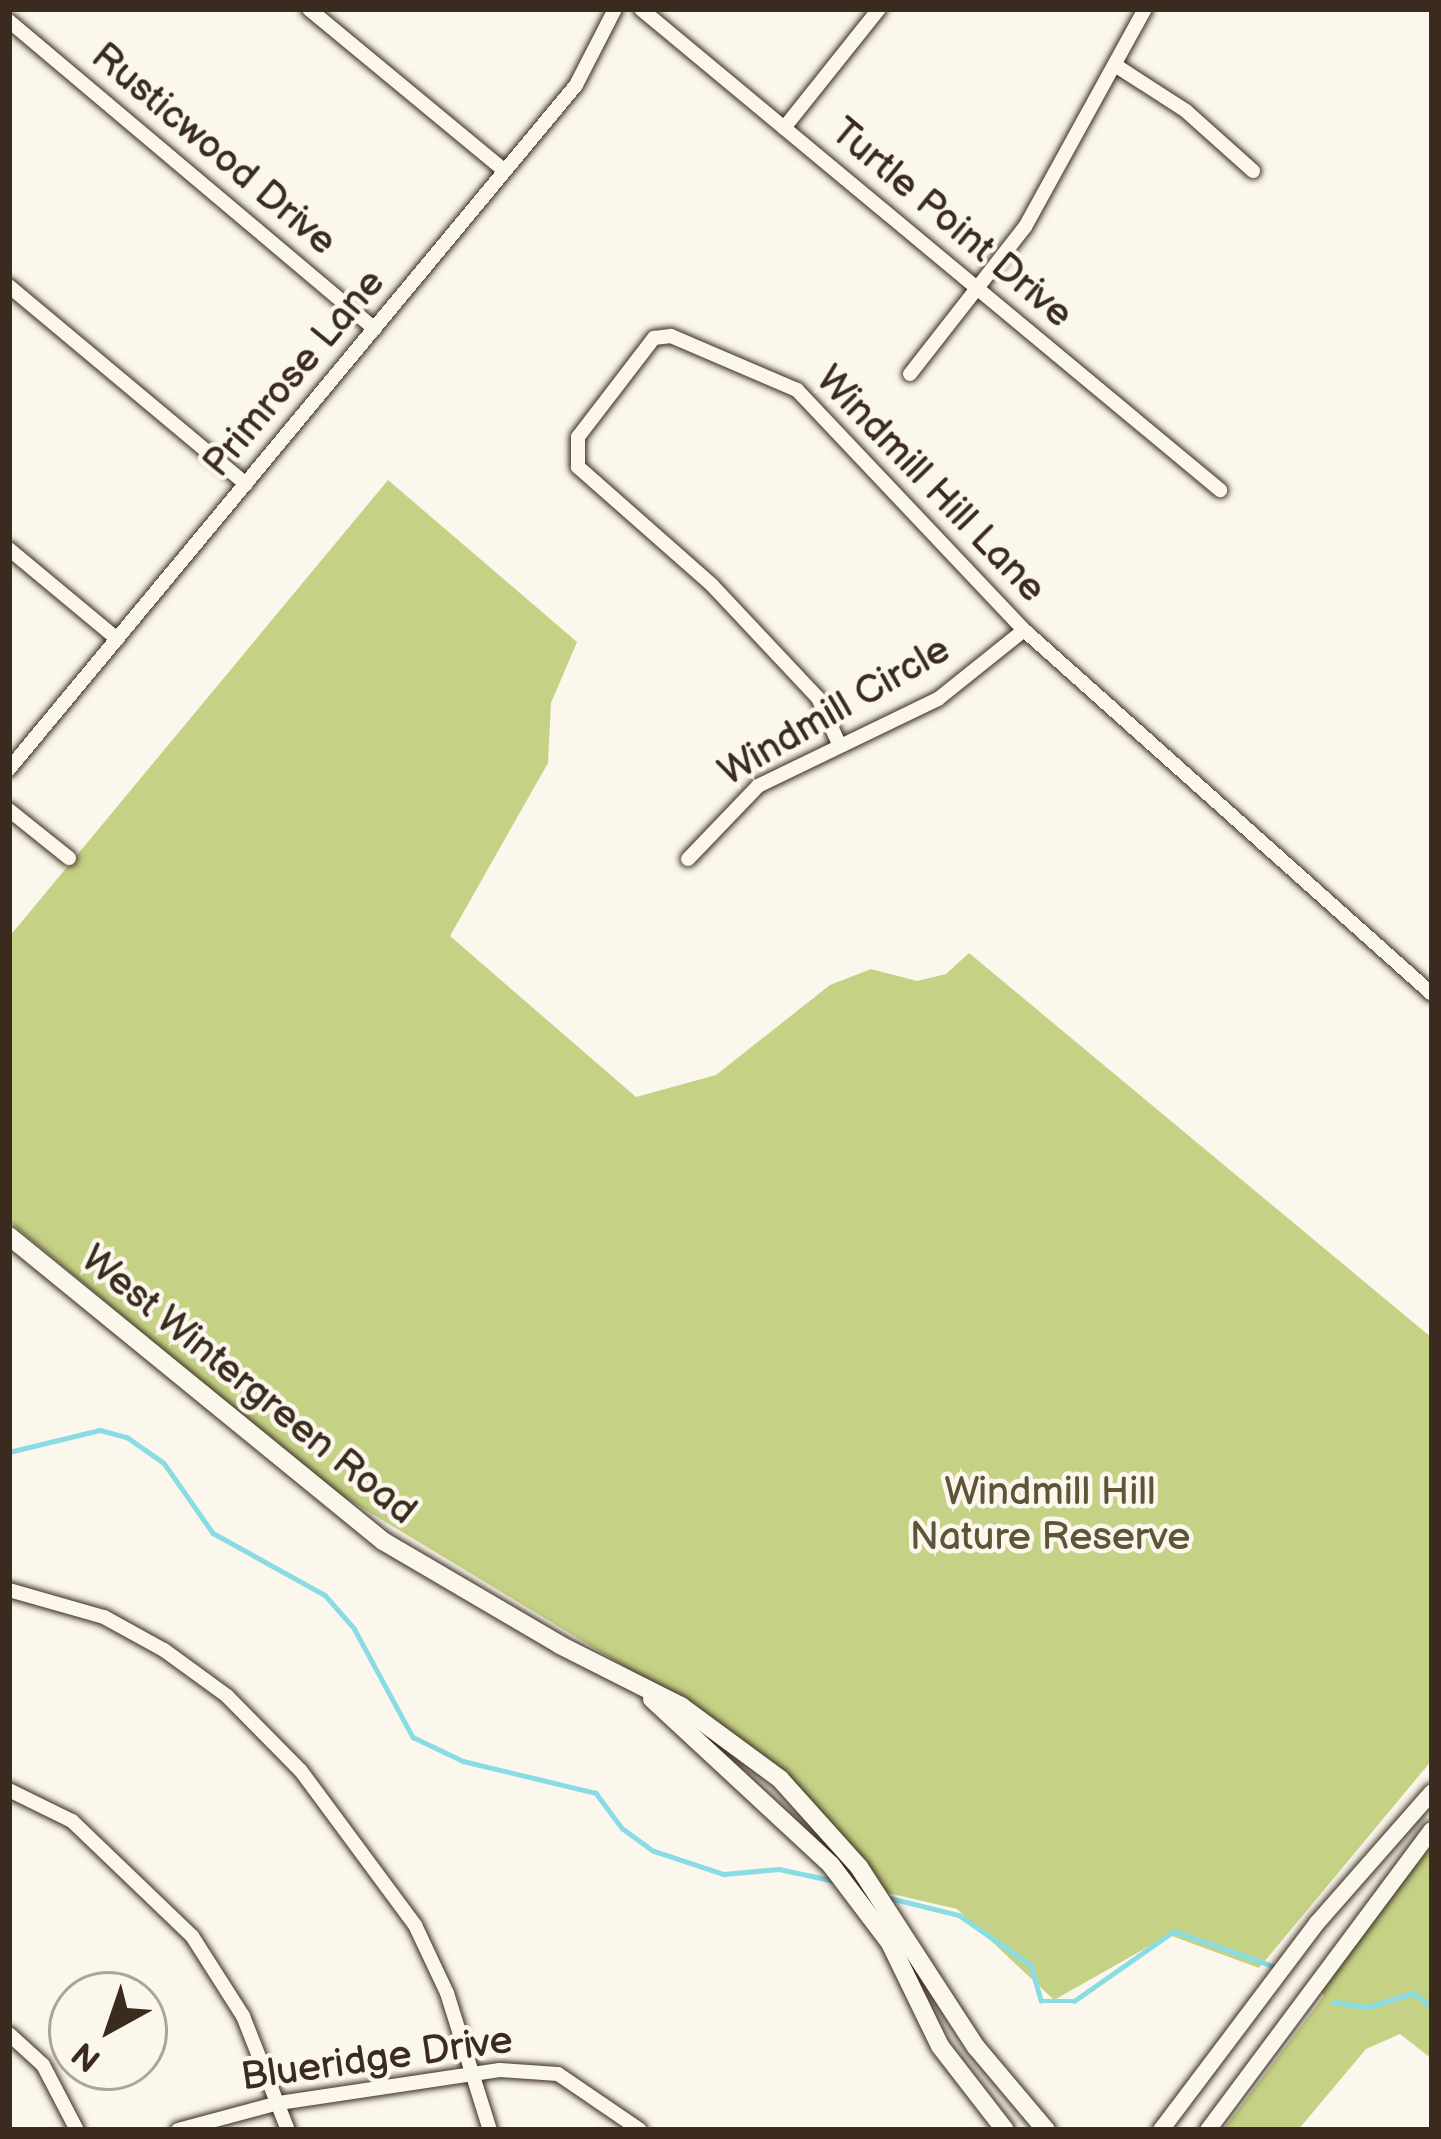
<!DOCTYPE html>
<style>
body{margin:0}
#map{position:relative;width:1441px;height:2139px;overflow:hidden;background:#fbf7ec;font-family:"Balsamiq Sans",sans-serif}
div>[style]{position:absolute}
.green>*{inset:0;background:#c5d286}
.stream>*{height:4.5px;margin:-2.25px;padding:0 2.25px;transform-origin:2.25px;border-radius:2.25px;background:#8adce4}
.roads{filter:drop-shadow(0 0 3px #3b2a1e) drop-shadow(0 0 3px #3b2a1e)}
.minor>*{height:14px;margin:-7px;padding:0 7px;transform-origin:7px;border-radius:7px;background:#fbf7ec}
.tertiary>*{height:16px;margin:-8px;padding:0 8px;transform-origin:8px;border-radius:8px;background:#fbf7ec}
.secondary>*{height:18px;margin:-9px;padding:0 9px;transform-origin:9px;border-radius:9px;background:#fbf7ec}
span{translate:-50% -50%;white-space:nowrap;text-align:center;line-height:1.15;-webkit-text-stroke:9px #fbf7ec;paint-order:stroke}
.street-label{font-size:39px;color:#3b2a1e}
.park-label{font-size:39px;color:#5e5438}
.frame{position:absolute;inset:0;border:12px solid #3b2a1e;pointer-events:none}
.north{position:absolute;left:48px;top:1971px;width:120px;height:120px;box-sizing:border-box;background:#fbf7ec;border:3px solid #aea59a;border-radius:50%;rotate:220deg;font-size:33px;font-weight:700;line-height:48px;text-align:center;color:#3b2a1e}
.north::after{content:'';display:block;margin:auto;width:42px;height:54px;background:#3b2a1e;clip-path:polygon(50% 0,100% 100%,50% 72%,0 100%)}
</style>
<div id="map">
<div class="green">
<div style="clip-path:polygon(388px 480px,577px 642px,551px 703px,548px 763px,450px 936px,636px 1097px,716px 1075px,830px 985px,871px 969px,917px 981px,946px 974px,969px 953px,1432px 1338px,1432px 1760px,1259px 1968px,1169px 1935px,1054px 2000px,957px 1909px,866px 1888px,782px 1787px,700px 1712px,326px 1486px,9px 1221px,9px 937px)"></div>
<div style="clip-path:polygon(1432px 1846px,1432px 2059px,1400px 2034px,1366px 2049px,1298px 2130px,1223px 2130px,1324px 1996px,1316px 1986px)"></div>
</div>
<div class="stream">
<div style="left:9px;top:1452px;width:94px;rotate:-13.6deg"></div>
<div style="left:100px;top:1430px;width:28px;rotate:15deg"></div>
<div style="left:127px;top:1437px;width:45px;rotate:35.1deg"></div>
<div style="left:164px;top:1463px;width:85px;rotate:55deg"></div>
<div style="left:213px;top:1533px;width:128px;rotate:29deg"></div>
<div style="left:325px;top:1595px;width:44px;rotate:48.7deg"></div>
<div style="left:354px;top:1628px;width:124px;rotate:61.6deg"></div>
<div style="left:413px;top:1737px;width:55px;rotate:25.6deg"></div>
<div style="left:463px;top:1761px;width:137px;rotate:13.5deg"></div>
<div style="left:596px;top:1793px;width:44px;rotate:53.4deg"></div>
<div style="left:622px;top:1828px;width:39px;rotate:36deg"></div>
<div style="left:654px;top:1851px;width:74px;rotate:18.2deg"></div>
<div style="left:724px;top:1874px;width:55px;rotate:-5.2deg"></div>
<div style="left:779px;top:1869px;width:57px;rotate:12.1deg"></div>
<div style="left:886px;top:1897px;width:75px;rotate:13.9deg"></div>
<div style="left:959px;top:1915px;width:88px;rotate:34.8deg"></div>
<div style="left:1031px;top:1965px;width:37px;rotate:74deg"></div>
<div style="left:1041px;top:2001px;width:33px"></div>
<div style="left:1074px;top:2001px;width:122px;rotate:-35deg"></div>
<div style="left:1174px;top:1931px;width:105px;rotate:19.5deg"></div>
<div style="left:1334px;top:2002px;width:33px;rotate:9deg"></div>
<div style="left:1367px;top:2007px;width:49px;rotate:-16.6deg"></div>
<div style="left:1414px;top:1993px;width:23px;rotate:38deg"></div>
</div>
<div class="roads">
<div class="minor">
<div style="left:309px;top:9px;width:254px;rotate:39.6deg"></div>
<div style="left:641px;top:9px;width:753px;rotate:39.72deg"></div>
<div style="left:9px;top:21px;width:478px;rotate:40.1deg"></div>
<div style="left:1115px;top:65px;width:85px;rotate:32.9deg"></div>
<div style="left:1186px;top:111px;width:90px;rotate:41.8deg"></div>
<div style="left:784px;top:128px;width:152px;rotate:-51.4deg"></div>
<div style="left:9px;top:286px;width:309px;rotate:39.9deg"></div>
<div style="left:910px;top:374px;width:187px;rotate:-52deg"></div>
<div style="left:1025px;top:227px;width:249px;rotate:-61.2deg"></div>
<div style="left:9px;top:549px;width:141px;rotate:39.8deg"></div>
<div style="left:840px;top:746px;width:53px;rotate:-114.6deg"></div>
<div style="left:818px;top:698px;width:155px;rotate:-133.2deg"></div>
<div style="left:712px;top:585px;width:179px;rotate:-138.6deg"></div>
<div style="left:578px;top:467px;width:30px;rotate:-90deg"></div>
<div style="left:578px;top:437px;width:125px;rotate:-52.5deg"></div>
<div style="left:654px;top:338px;width:17px;rotate:-7deg"></div>
<div style="left:671px;top:336px;width:137px;rotate:23.2deg"></div>
<div style="left:797px;top:390px;width:330px;rotate:46.6deg"></div>
<div style="left:1024px;top:630px;width:547px;rotate:41.74deg"></div>
<div style="left:9px;top:769px;width:888px;rotate:-50.34deg"></div>
<div style="left:576px;top:85px;width:85px;rotate:-62.8deg"></div>
<div style="left:9px;top:810px;width:77px;rotate:38.7deg"></div>
<div style="left:688px;top:859px;width:101px;rotate:-46.2deg"></div>
<div style="left:758px;top:786px;width:200px;rotate:-25.8deg"></div>
<div style="left:938px;top:699px;width:110px;rotate:-38.7deg"></div>
<div style="left:9px;top:1590px;width:99px;rotate:15.9deg"></div>
<div style="left:104px;top:1617px;width:68px;rotate:28.8deg"></div>
<div style="left:164px;top:1650px;width:78px;rotate:36.1deg"></div>
<div style="left:227px;top:1696px;width:105px;rotate:45.4deg"></div>
<div style="left:301px;top:1771px;width:192px;rotate:53.5deg"></div>
<div style="left:415px;top:1925px;width:75px;rotate:64.8deg"></div>
<div style="left:447px;top:1993px;width:144px;rotate:72.6deg"></div>
<div style="left:9px;top:1790px;width:70px;rotate:26.2deg"></div>
<div style="left:72px;top:1821px;width:166px;rotate:43.8deg"></div>
<div style="left:192px;top:1936px;width:95px;rotate:57.5deg"></div>
<div style="left:243px;top:2016px;width:123px;rotate:68.5deg"></div>
<div style="left:9px;top:2034px;width:46px;rotate:42.4deg"></div>
<div style="left:43px;top:2065px;width:73px;rotate:62.4deg"></div>
<div style="left:178px;top:2130px;width:105px;rotate:-15deg"></div>
<div style="left:279px;top:2103px;width:223px;rotate:-8.5deg"></div>
<div style="left:500px;top:2070px;width:58px;rotate:3.9deg"></div>
<div style="left:558px;top:2074px;width:99px;rotate:34.3deg"></div>
</div>
<div class="tertiary">
<div style="left:1161px;top:2130px;width:259px;rotate:-53deg"></div>
<div style="left:1317px;top:1923px;width:174px;rotate:-48.7deg"></div>
<div style="left:1208px;top:2130px;width:374px;rotate:-53.3deg"></div>
</div>
<div class="secondary">
<div style="left:9px;top:1236px;width:483px;rotate:39.2deg"></div>
<div style="left:383px;top:1541px;width:205px;rotate:30.4deg"></div>
<div style="left:560px;top:1645px;width:136px;rotate:26.8deg"></div>
<div style="left:681px;top:1706px;width:123px;rotate:36.4deg"></div>
<div style="left:780px;top:1779px;width:118px;rotate:48.1deg"></div>
<div style="left:859px;top:1867px;width:215px;rotate:57deg"></div>
<div style="left:976px;top:2047px;width:109px;rotate:49.9deg"></div>
<div style="left:652px;top:1699px;width:244px;rotate:42.8deg"></div>
<div style="left:831px;top:1865px;width:98px;rotate:52.9deg"></div>
<div style="left:890px;top:1943px;width:114px;rotate:64.1deg"></div>
<div style="left:940px;top:2046px;width:106px;rotate:52.3deg"></div>
</div>
</div>
<div class="street-label">
<span style="left:213px;top:150px;rotate:40deg">Rusticwood Drive</span>
<span style="left:951px;top:224px;rotate:40deg">Turtle Point Drive</span>
<span style="left:295px;top:374px;rotate:-50deg">Primrose Lane</span>
<span style="left:930px;top:485px;rotate:46deg">Windmill Hill Lane</span>
<span style="left:835px;top:712px;rotate:-30deg">Windmill Circle</span>
<span style="left:248px;top:1386px;rotate:39deg">West Wintergreen Road</span>
<span style="left:377px;top:2060px;rotate:-8deg">Blueridge Drive</span>
</div>
<div class="park-label">
<span style="left:1050px;top:1516px">Windmill Hill<br>Nature Reserve</span>
</div>
<div class="frame"></div>
<div class="north">N</div>
</div>
